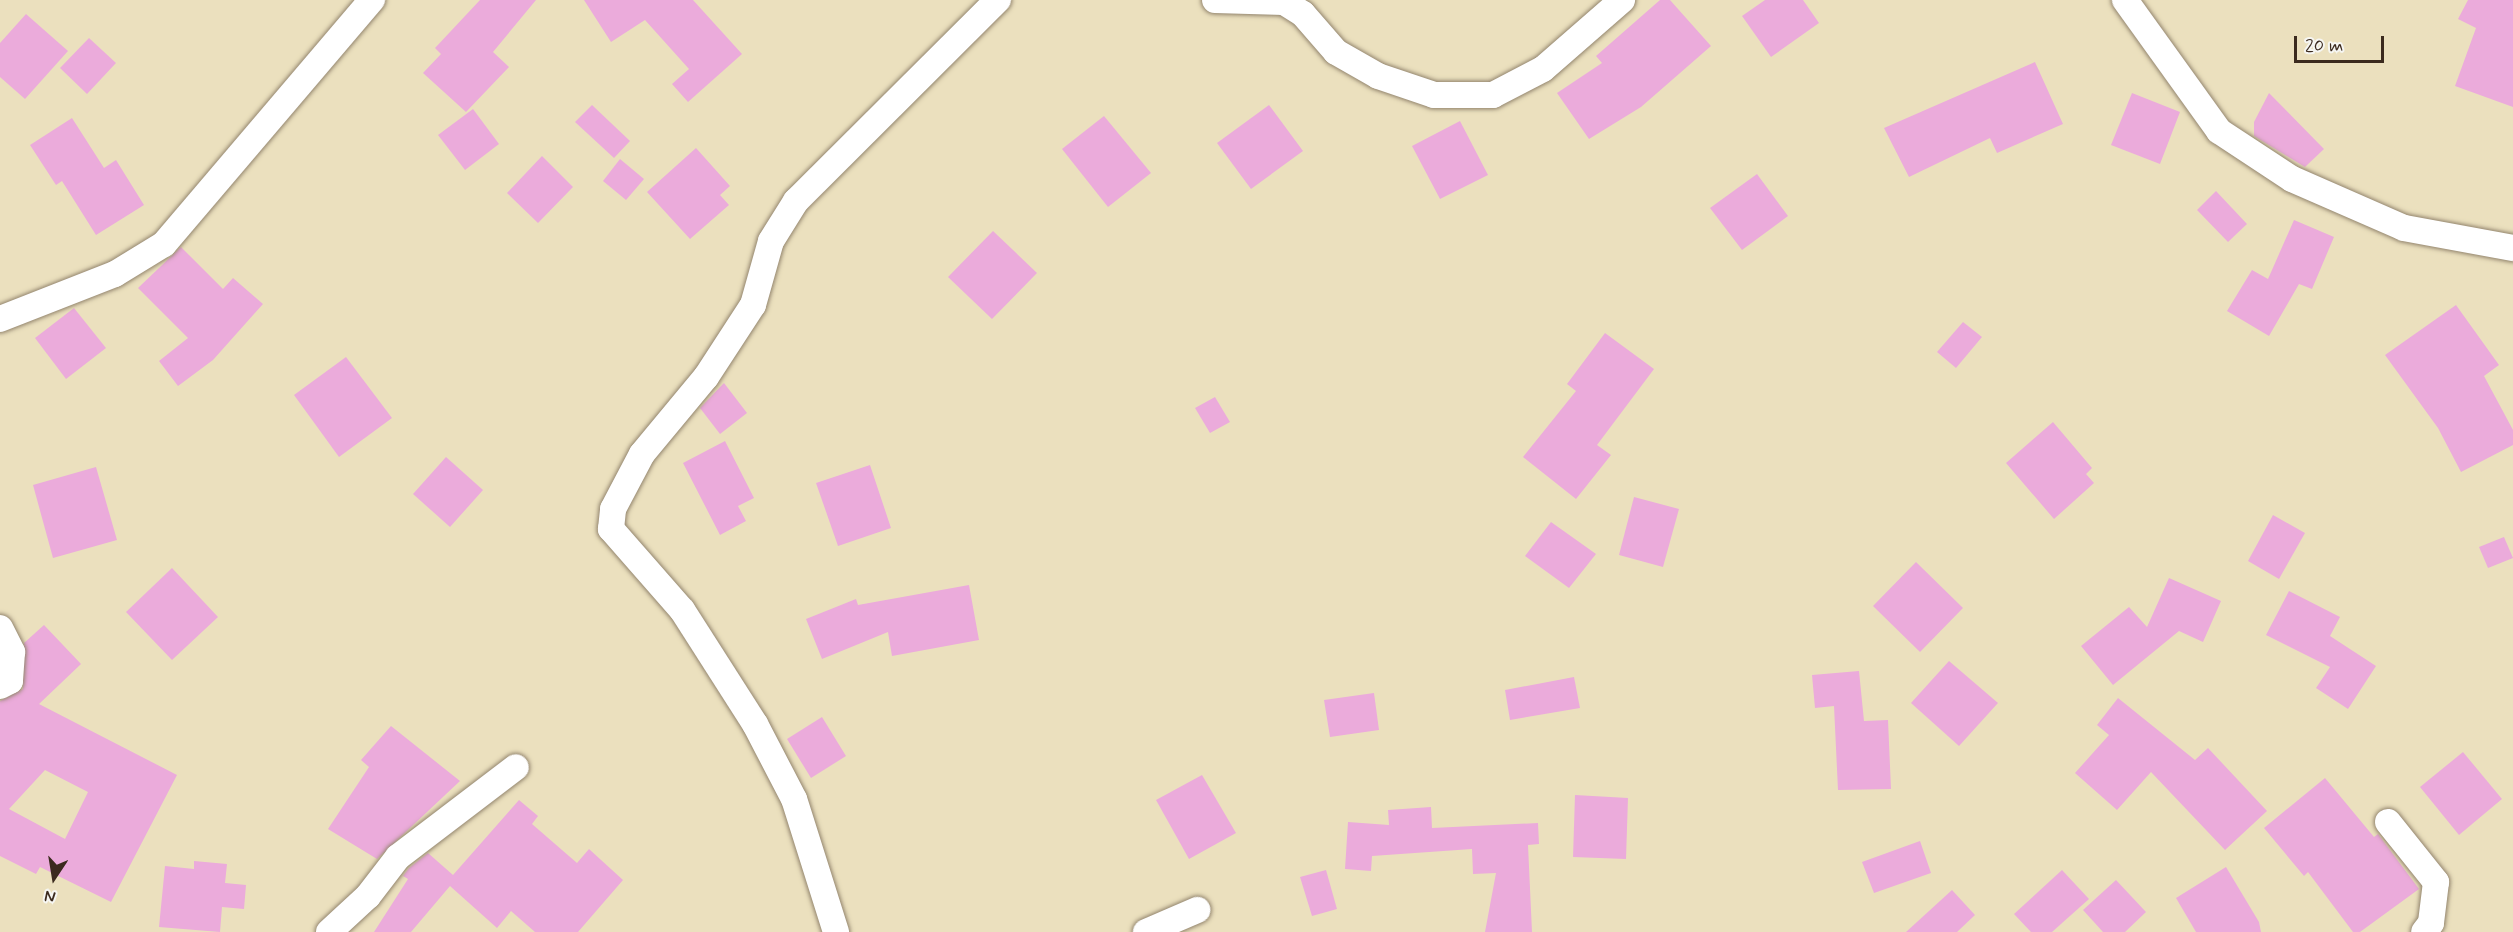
<!DOCTYPE html>
<style>
body{margin:0}
#map{position:relative;width:2513px;height:932px;overflow:hidden;background:#ebe0be;font-family:Mynerve,sans-serif}
div>[style]{position:absolute}
.building>*{inset:0;background:#ebabdb}
.roads{filter:drop-shadow(0 0 2px #93856e) drop-shadow(0 0 2px #93856e)}
.minor>*{height:26px;margin:-13px;padding:0 13px;transform-origin:13px;border-radius:13px;background:#fff}
span{translate:-50% -50%;white-space:nowrap;text-align:center;line-height:1.15;-webkit-text-stroke:4.5px #f6f6f2;paint-order:stroke}
.north{position:absolute;left:24px;top:848px;width:60px;height:60px;-webkit-text-stroke:4px #f6f6f2;paint-order:stroke;rotate:192deg;font-size:16px;font-weight:700;line-height:24px;text-align:center;color:#3b2a1e}
.north::after{content:'';display:block;margin:auto;width:21px;height:27px;background:#3b2a1e;clip-path:polygon(50% 0,100% 100%,50% 72%,0 100%)}
.scale{position:absolute;left:2294px;top:36px;width:90px;height:27px;box-sizing:border-box;border:3px solid #3b2a1e;border-top:0;padding-left:8px;font-size:18px;line-height:21px;white-space:nowrap;color:#3b2a1e;-webkit-text-stroke:4px #f6f6f2;paint-order:stroke}
</style>
<div id="map">
<div class="building">
<div style="clip-path:polygon(480px 0,536px 0,493px 52px,509px 67px,466px 112px,423px 73px,441px 54px,435px 48px)"></div>
<div style="clip-path:polygon(584px 0,693px 0,742px 54px,688px 102px,672px 84px,689px 69px,645px 20px,611px 42px)"></div>
<div style="clip-path:polygon(1660px 0,1670px 0,1711px 46px,1641px 107px,1589px 139px,1557px 93px,1602px 63px,1596px 56px)"></div>
<div style="clip-path:polygon(1765px 0,1803px 0,1819px 23px,1771px 57px,1742px 16px)"></div>
<div style="clip-path:polygon(2468px 0,2513px 0,2513px 107px,2455px 86px,2476px 28px,2458px 19px)"></div>
<div style="clip-path:polygon(26px 14px,68px 51px,25px 99px,0 77px,0 43px)"></div>
<div style="clip-path:polygon(89px 38px,116px 63px,87px 94px,60px 68px)"></div>
<div style="clip-path:polygon(2035px 62px,2063px 124px,1997px 153px,1990px 138px,1909px 177px,1884px 128px)"></div>
<div style="clip-path:polygon(2132px 93px,2180px 112px,2160px 164px,2111px 145px)"></div>
<div style="clip-path:polygon(2269px 93px,2324px 149px,2305px 167px,2254px 136px,2254px 122px)"></div>
<div style="clip-path:polygon(592px 105px,630px 141px,614px 158px,575px 122px)"></div>
<div style="clip-path:polygon(1269px 105px,1303px 151px,1251px 189px,1217px 143px)"></div>
<div style="clip-path:polygon(473px 109px,499px 144px,465px 170px,438px 135px)"></div>
<div style="clip-path:polygon(1104px 116px,1151px 173px,1108px 207px,1062px 149px)"></div>
<div style="clip-path:polygon(72px 118px,104px 168px,116px 160px,144px 205px,96px 235px,62px 181px,56px 185px,30px 145px)"></div>
<div style="clip-path:polygon(1460px 121px,1488px 175px,1440px 199px,1412px 146px)"></div>
<div style="clip-path:polygon(696px 148px,730px 186px,720px 195px,729px 205px,690px 239px,647px 192px)"></div>
<div style="clip-path:polygon(542px 156px,573px 187px,538px 223px,507px 193px)"></div>
<div style="clip-path:polygon(620px 159px,644px 179px,626px 200px,603px 181px)"></div>
<div style="clip-path:polygon(1757px 174px,1788px 216px,1742px 250px,1710px 208px)"></div>
<div style="clip-path:polygon(2216px 191px,2247px 224px,2228px 242px,2197px 210px)"></div>
<div style="clip-path:polygon(2294px 220px,2334px 237px,2312px 289px,2299px 284px,2269px 336px,2227px 311px,2252px 270px,2268px 279px)"></div>
<div style="clip-path:polygon(993px 231px,1037px 273px,992px 319px,948px 277px)"></div>
<div style="clip-path:polygon(181px 247px,223px 289px,233px 278px,263px 304px,213px 360px,178px 386px,159px 361px,188px 338px,138px 288px)"></div>
<div style="clip-path:polygon(2456px 305px,2499px 365px,2484px 376px,2513px 430px,2513px 445px,2461px 472px,2438px 428px,2385px 355px)"></div>
<div style="clip-path:polygon(74px 308px,106px 348px,66px 379px,35px 338px)"></div>
<div style="clip-path:polygon(1963px 322px,1982px 337px,1956px 368px,1937px 352px)"></div>
<div style="clip-path:polygon(1605px 333px,1654px 369px,1597px 445px,1611px 455px,1576px 499px,1523px 457px,1576px 391px,1567px 384px)"></div>
<div style="clip-path:polygon(346px 357px,392px 418px,339px 457px,294px 395px)"></div>
<div style="clip-path:polygon(724px 383px,747px 413px,720px 434px,700px 408px)"></div>
<div style="clip-path:polygon(1215px 397px,1230px 422px,1210px 433px,1195px 408px)"></div>
<div style="clip-path:polygon(2053px 422px,2092px 468px,2086px 474px,2094px 483px,2054px 519px,2006px 463px)"></div>
<div style="clip-path:polygon(725px 441px,754px 498px,738px 506px,746px 521px,720px 535px,683px 463px)"></div>
<div style="clip-path:polygon(446px 457px,483px 490px,450px 527px,413px 494px)"></div>
<div style="clip-path:polygon(870px 465px,891px 528px,838px 546px,816px 483px)"></div>
<div style="clip-path:polygon(96px 467px,117px 540px,53px 558px,33px 485px)"></div>
<div style="clip-path:polygon(1634px 497px,1679px 509px,1663px 567px,1619px 555px)"></div>
<div style="clip-path:polygon(2273px 515px,2305px 533px,2279px 579px,2248px 561px)"></div>
<div style="clip-path:polygon(1551px 522px,1596px 554px,1569px 588px,1525px 556px)"></div>
<div style="clip-path:polygon(2504px 537px,2513px 558px,2488px 568px,2479px 547px)"></div>
<div style="clip-path:polygon(1916px 562px,1963px 608px,1920px 652px,1873px 606px)"></div>
<div style="clip-path:polygon(172px 568px,218px 617px,172px 660px,126px 612px)"></div>
<div style="clip-path:polygon(2169px 578px,2221px 601px,2203px 642px,2179px 631px,2113px 685px,2081px 646px,2129px 607px,2147px 627px)"></div>
<div style="clip-path:polygon(969px 585px,979px 640px,892px 656px,888px 632px,822px 659px,806px 619px,856px 599px,858px 605px)"></div>
<div style="clip-path:polygon(2289px 591px,2340px 617px,2330px 636px,2376px 666px,2348px 709px,2316px 688px,2330px 667px,2266px 635px)"></div>
<div style="clip-path:polygon(evenodd,44px 625px,81px 664px,39px 704px,177px 775px,111px 902px,40px 867px,36px 874px,0 856px,0 701px,23px 689px,24px 643px,44px 625px,45px 770px,88px 792px,65px 839px,9px 809px,45px 770px)"></div>
<div style="clip-path:polygon(1949px 661px,1998px 703px,1959px 746px,1911px 703px)"></div>
<div style="clip-path:polygon(1859px 671px,1864px 721px,1888px 720px,1891px 789px,1838px 790px,1834px 706px,1815px 708px,1812px 675px)"></div>
<div style="clip-path:polygon(1574px 677px,1580px 708px,1510px 720px,1505px 690px)"></div>
<div style="clip-path:polygon(1374px 693px,1379px 730px,1330px 737px,1324px 700px)"></div>
<div style="clip-path:polygon(2118px 698px,2195px 760px,2208px 748px,2267px 811px,2225px 850px,2151px 772px,2117px 810px,2075px 773px,2109px 735px,2097px 725px)"></div>
<div style="clip-path:polygon(822px 717px,846px 756px,811px 778px,787px 739px)"></div>
<div style="clip-path:polygon(391px 726px,460px 781px,377px 859px,328px 829px,369px 767px,361px 760px)"></div>
<div style="clip-path:polygon(2463px 752px,2502px 799px,2459px 835px,2420px 787px)"></div>
<div style="clip-path:polygon(1202px 775px,1236px 833px,1189px 859px,1156px 800px)"></div>
<div style="clip-path:polygon(2325px 778px,2374px 837px,2378px 834px,2419px 889px,2360px 932px,2353px 932px,2308px 872px,2304px 876px,2264px 828px)"></div>
<div style="clip-path:polygon(1575px 795px,1628px 798px,1626px 859px,1573px 857px)"></div>
<div style="clip-path:polygon(519px 800px,538px 816px,532px 824px,577px 863px,589px 849px,623px 880px,578px 932px,535px 932px,511px 911px,497px 928px,450px 886px,411px 932px,374px 932px,408px 879px,403px 876px,409px 868px,428px 853px,453px 875px)"></div>
<div style="clip-path:polygon(1431px 807px,1432px 828px,1538px 823px,1539px 844px,1528px 845px,1532px 932px,1485px 932px,1496px 873px,1473px 874px,1472px 849px,1372px 856px,1371px 871px,1345px 869px,1348px 822px,1389px 825px,1388px 810px)"></div>
<div style="clip-path:polygon(1920px 841px,1931px 873px,1874px 893px,1862px 862px)"></div>
<div style="clip-path:polygon(194px 861px,227px 864px,225px 883px,246px 885px,244px 909px,222px 907px,220px 932px,159px 927px,165px 866px,194px 869px)"></div>
<div style="clip-path:polygon(2226px 867px,2259px 922px,2261px 932px,2196px 932px,2176px 898px)"></div>
<div style="clip-path:polygon(1326px 870px,1337px 909px,1312px 916px,1300px 877px)"></div>
<div style="clip-path:polygon(2062px 870px,2089px 899px,2052px 932px,2031px 932px,2014px 914px)"></div>
<div style="clip-path:polygon(2116px 880px,2146px 912px,2125px 932px,2103px 932px,2083px 910px)"></div>
<div style="clip-path:polygon(1952px 890px,1975px 915px,1957px 932px,1906px 932px)"></div>
</div>
<div class="roads">
<div class="minor">
<div style="left:1215px;top:0;width:69px;rotate:1.7deg"></div>
<div style="left:1284px;top:2px;width:22px;rotate:32deg"></div>
<div style="left:1303px;top:14px;width:50px;rotate:49deg"></div>
<div style="left:1336px;top:52px;width:48px;rotate:29.7deg"></div>
<div style="left:1378px;top:76px;width:59px;rotate:18.7deg"></div>
<div style="left:1434px;top:95px;width:59px"></div>
<div style="left:1493px;top:95px;width:56px;rotate:-27.5deg"></div>
<div style="left:1543px;top:69px;width:105px;rotate:-41.1deg"></div>
<div style="left:2125px;top:0;width:161px;rotate:54.3deg"></div>
<div style="left:2219px;top:131px;width:87px;rotate:33.3deg"></div>
<div style="left:2292px;top:179px;width:122px;rotate:23.6deg"></div>
<div style="left:2404px;top:228px;width:111px;rotate:10.4deg"></div>
<div style="left:0;top:319px;width:123px;rotate:-21.4deg"></div>
<div style="left:115px;top:274px;width:57px;rotate:-31.5deg"></div>
<div style="left:164px;top:244px;width:321px;rotate:-49.6deg"></div>
<div style="left:0;top:628px;width:27px;rotate:63deg"></div>
<div style="left:12px;top:652px;width:29px;rotate:94deg"></div>
<div style="left:10px;top:681px;width:11px;rotate:153deg"></div>
<div style="left:2388px;top:822px;width:77px;rotate:51.3deg"></div>
<div style="left:2436px;top:882px;width:41px;rotate:97deg"></div>
<div style="left:2431px;top:923px;width:11px;rotate:128deg"></div>
<div style="left:329px;top:932px;width:53px;rotate:-42.7deg"></div>
<div style="left:368px;top:896px;width:49px;rotate:-52.4deg"></div>
<div style="left:398px;top:857px;width:148px;rotate:-37.3deg"></div>
<div style="left:836px;top:932px;width:139px;rotate:-107.5deg"></div>
<div style="left:794px;top:799px;width:85px;rotate:-117.5deg"></div>
<div style="left:755px;top:724px;width:135px;rotate:-122.6deg"></div>
<div style="left:682px;top:610px;width:108px;rotate:-131.2deg"></div>
<div style="left:611px;top:529px;width:20px;rotate:-84deg"></div>
<div style="left:613px;top:509px;width:62px;rotate:-62.2deg"></div>
<div style="left:642px;top:454px;width:100px;rotate:-50.3deg"></div>
<div style="left:706px;top:377px;width:86px;rotate:-56.9deg"></div>
<div style="left:753px;top:305px;width:66px;rotate:-74.3deg"></div>
<div style="left:771px;top:241px;width:47px;rotate:-58deg"></div>
<div style="left:796px;top:201px;width:285px;rotate:-44.9deg"></div>
<div style="left:1146px;top:932px;width:56px;rotate:-23.3deg"></div>
</div>
</div>
<div class="north">N</div>
<div class="scale">20 m</div>
</div>
